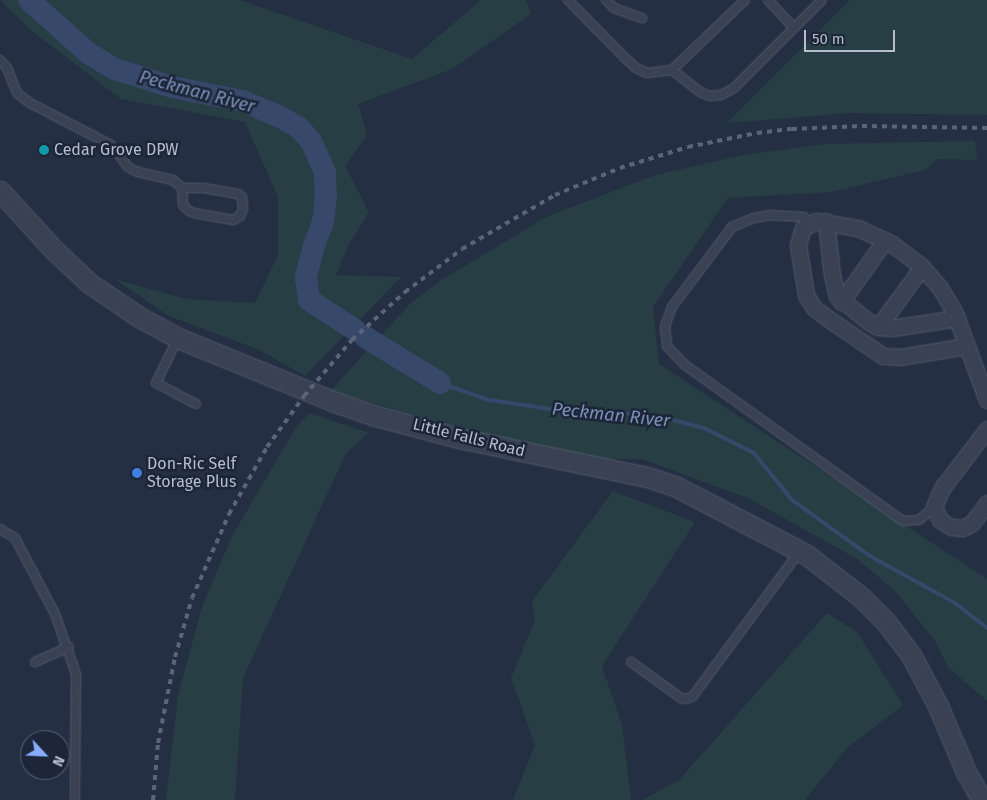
<!DOCTYPE html>
<style>
body{margin:0}
#map{position:relative;width:987px;height:800px;overflow:hidden;background:#242f43;font-family:"Fira Sans",sans-serif}
div>[style]{position:absolute}
.green>*{inset:0;background:#263e44}
.stream>*{height:4px;margin:-2px;padding:0 2px;transform-origin:2px;border-radius:2px;background:#37486b}
.river>*{height:22px;margin:-11px;padding:0 11px;transform-origin:11px;border-radius:11px;background:#37486b}
.roads{filter:drop-shadow(0 0 1px #545c6d) drop-shadow(0 0 1px #545c6d)}
.service>*{height:8px;margin:-4px;padding:0 4px;transform-origin:4px;border-radius:4px;background:#394153}
.minor>*{height:15px;margin:-7.5px;padding:0 7.5px;transform-origin:7.5px;border-radius:7.5px;background:#394153}
.tertiary>*{height:19px;margin:-9.5px;padding:0 9.5px;transform-origin:9.5px;border-radius:9.5px;background:#394153}
.rail>*{height:4px;margin-top:-2px;transform-origin:0;background:repeating-linear-gradient(90deg,#5b657a 0 5px,transparent 0 10px)}
.dots>*{width:14px;height:14px;translate:-50% -50%;box-sizing:border-box;border:2px solid #1d2638;border-radius:50%}
span{translate:-50% -50%;white-space:nowrap;text-align:center;line-height:1.15;-webkit-text-stroke:5px #1d2638;paint-order:stroke}
.poi-label{font-size:16px;color:#b6bdcd}
.left{translate:0 -50%;text-align:left}
.street-label{font-size:16px;color:#b6bdcd}
.water-label{font-size:18px;color:#7c8fb6;font-style:italic}
.north{position:absolute;left:20px;top:730px;width:50px;height:50px;box-sizing:border-box;background:#1d2638;border:1px solid #5a6274;border-radius:50%;rotate:115deg;font-size:14px;font-weight:700;line-height:20px;text-align:center;color:#b6bdcd}
.north::after{content:'';display:block;margin:auto;width:18px;height:22px;background:#88acff;clip-path:polygon(50% 0,100% 100%,50% 72%,0 100%)}
.scale{position:absolute;left:804px;top:30px;width:91px;height:22px;box-sizing:border-box;border:2px solid #b6bdcd;border-top:0;padding-left:6px;font-size:15px;line-height:18px;white-space:nowrap;color:#b6bdcd;-webkit-text-stroke:4px #1d2638;paint-order:stroke}
</style>
<div id="map">
<div class="green">
<div style="clip-path:polygon(0 0,239px 0,412px 59px,481px 0,526px 0,531px 14px,452px 69px,358px 104px,367px 135px,345px 166px,369px 212px,348px 246px,336px 275px,401px 277px,305px 376px,260px 350px,169px 316px,115px 279px,186px 299px,255px 303px,278px 255px,278px 197px,245px 122px,121px 99px,33px 32px)"></div>
<div style="clip-path:polygon(850px 0,987px 0,987px 115px,849px 113px,727px 123px)"></div>
<div style="clip-path:polygon(975px 141px,977px 160px,937px 159px,925px 170px,831px 192px,728px 198px,653px 307px,659px 364px,987px 579px,987px 701px,949px 668px,935px 641px,895px 591px,857px 559px,750px 499px,642px 459px,606px 459px,495px 437px,330px 391px,410px 304px,440px 281px,546px 217px,655px 175px,748px 154px,825px 144px)"></div>
<div style="clip-path:polygon(309px 413px,369px 433px,346px 453px,243px 678px,235px 800px,166px 800px,178px 695px,202px 607px,232px 536px,295px 429px)"></div>
<div style="clip-path:polygon(613px 491px,695px 522px,602px 666px,622px 725px,631px 800px,513px 800px,535px 745px,511px 678px,535px 620px,532px 601px)"></div>
<div style="clip-path:polygon(827px 613px,857px 632px,903px 705px,848px 747px,805px 800px,642px 800px,679px 780px)"></div>
</div>
<div class="stream">
<div style="left:440px;top:383px;width:52px;rotate:19.1deg"></div>
<div style="left:489px;top:400px;width:76px;rotate:8.3deg"></div>
<div style="left:564px;top:411px;width:57px;rotate:2deg"></div>
<div style="left:621px;top:413px;width:44px;rotate:6.5deg"></div>
<div style="left:665px;top:418px;width:40px;rotate:14.4deg"></div>
<div style="left:704px;top:428px;width:56px;rotate:26.6deg"></div>
<div style="left:754px;top:453px;width:60px;rotate:51deg"></div>
<div style="left:792px;top:500px;width:96px;rotate:35.7deg"></div>
<div style="left:870px;top:556px;width:97px;rotate:28.9deg"></div>
<div style="left:955px;top:603px;width:41px;rotate:38deg"></div>
</div>
<div class="river">
<div style="left:29px;top:0;width:79px;rotate:41.9deg"></div>
<div style="left:88px;top:53px;width:31px;rotate:31deg"></div>
<div style="left:115px;top:69px;width:60px;rotate:17.5deg"></div>
<div style="left:172px;top:87px;width:72px;rotate:11.2deg"></div>
<div style="left:243px;top:101px;width:40px;rotate:23.4deg"></div>
<div style="left:280px;top:117px;width:21px;rotate:29deg"></div>
<div style="left:298px;top:127px;width:19px;rotate:47deg"></div>
<div style="left:311px;top:141px;width:35px;rotate:66deg"></div>
<div style="left:325px;top:173px;width:24px;rotate:88deg"></div>
<div style="left:326px;top:197px;width:25px;rotate:97deg"></div>
<div style="left:323px;top:222px;width:25px;rotate:111deg"></div>
<div style="left:314px;top:245px;width:34px;rotate:104deg"></div>
<div style="left:306px;top:278px;width:22px;rotate:82deg"></div>
<div style="left:309px;top:300px;width:55px;rotate:33.1deg"></div>
<div style="left:365px;top:337px;width:88px;rotate:31.5deg"></div>
</div>
<div class="roads">
<div class="service">
<div style="left:568px;top:0;width:80px;rotate:45.5deg"></div>
<div style="left:624px;top:57px;width:16px;rotate:43deg"></div>
<div style="left:636px;top:68px;width:12px;rotate:24deg"></div>
<div style="left:647px;top:73px;width:25px;rotate:-7deg"></div>
<div style="left:672px;top:70px;width:101px;rotate:-43.8deg"></div>
<div style="left:606px;top:0;width:11px;rotate:45deg"></div>
<div style="left:614px;top:8px;width:30px;rotate:20deg"></div>
<div style="left:768px;top:0;width:38px;rotate:47deg"></div>
<div style="left:0;top:60px;width:11px;rotate:49deg"></div>
<div style="left:7px;top:68px;width:27px;rotate:68deg"></div>
<div style="left:17px;top:93px;width:16px;rotate:38deg"></div>
<div style="left:30px;top:103px;width:91px;rotate:27.4deg"></div>
<div style="left:111px;top:145px;width:28px;rotate:52deg"></div>
<div style="left:128px;top:167px;width:11px;rotate:27deg"></div>
<div style="left:138px;top:172px;width:36px;rotate:13deg"></div>
<div style="left:173px;top:180px;width:12px;rotate:42deg"></div>
<div style="left:182px;top:188px;width:22px"></div>
<div style="left:204px;top:188px;width:35px;rotate:10deg"></div>
<div style="left:238px;top:194px;width:5px;rotate:37deg"></div>
<div style="left:242px;top:197px;width:12px;rotate:85deg"></div>
<div style="left:243px;top:209px;width:8px;rotate:113deg"></div>
<div style="left:240px;top:216px;width:8px;rotate:150deg"></div>
<div style="left:233px;top:220px;width:36px;rotate:-170deg"></div>
<div style="left:198px;top:214px;width:9px;rotate:-162deg"></div>
<div style="left:189px;top:211px;width:8px;rotate:-135deg"></div>
<div style="left:183px;top:205px;width:17px;rotate:-93deg"></div>
<div style="left:672px;top:70px;width:36px;rotate:38deg"></div>
<div style="left:700px;top:92px;width:11px;rotate:22deg"></div>
<div style="left:710px;top:96px;width:11px;rotate:-5deg"></div>
<div style="left:721px;top:95px;width:15px;rotate:-28deg"></div>
<div style="left:734px;top:88px;width:124px;rotate:-45deg"></div>
<div style="left:809px;top:223px;width:8px;rotate:-130deg"></div>
<div style="left:804px;top:217px;width:33px;rotate:-177deg"></div>
<div style="left:771px;top:215px;width:17px;rotate:170deg"></div>
<div style="left:754px;top:218px;width:24px;rotate:158deg"></div>
<div style="left:732px;top:227px;width:100px;rotate:126.9deg"></div>
<div style="left:672px;top:307px;width:20px;rotate:110deg"></div>
<div style="left:665px;top:326px;width:20px;rotate:84deg"></div>
<div style="left:667px;top:346px;width:26px;rotate:47deg"></div>
<div style="left:685px;top:365px;width:268px;rotate:35.6deg"></div>
<div style="left:903px;top:521px;width:16px;rotate:-4deg"></div>
<div style="left:919px;top:520px;width:20px;rotate:-41deg"></div>
<div style="left:178px;top:338px;width:50px;rotate:116.1deg"></div>
<div style="left:156px;top:383px;width:45px;rotate:27.7deg"></div>
<div style="left:0;top:529px;width:17px;rotate:31deg"></div>
<div style="left:15px;top:538px;width:86px;rotate:62.2deg"></div>
<div style="left:55px;top:614px;width:64px;rotate:70.7deg"></div>
<div style="left:76px;top:674px;width:126px;rotate:90.5deg"></div>
<div style="left:35px;top:662px;width:37px;rotate:-24deg"></div>
<div style="left:631px;top:662px;width:62px;rotate:35.8deg"></div>
<div style="left:681px;top:698px;width:6px;rotate:9deg"></div>
<div style="left:687px;top:699px;width:7px;rotate:-27deg"></div>
<div style="left:693px;top:696px;width:180px;rotate:-53.6deg"></div>
</div>
<div class="minor">
<div style="left:826px;top:221px;width:54px;rotate:83.7deg"></div>
<div style="left:832px;top:275px;width:22px;rotate:77deg"></div>
<div style="left:837px;top:296px;width:41px;rotate:39.1deg"></div>
<div style="left:869px;top:322px;width:10px;rotate:29deg"></div>
<div style="left:878px;top:327px;width:14px;rotate:4deg"></div>
<div style="left:892px;top:328px;width:66px;rotate:-8.7deg"></div>
<div style="left:841px;top:302px;width:76px;rotate:-54.6deg"></div>
<div style="left:878px;top:327px;width:74px;rotate:-53.7deg"></div>
<div style="left:967px;top:346px;width:69px;rotate:170.8deg"></div>
<div style="left:899px;top:357px;width:16px;rotate:-176deg"></div>
<div style="left:883px;top:356px;width:64px;rotate:-145.8deg"></div>
<div style="left:830px;top:320px;width:20px;rotate:-143deg"></div>
<div style="left:814px;top:308px;width:15px;rotate:-122deg"></div>
<div style="left:806px;top:295px;width:51px;rotate:-99.1deg"></div>
<div style="left:798px;top:245px;width:18px;rotate:-74deg"></div>
<div style="left:803px;top:228px;width:15px;rotate:-28deg"></div>
<div style="left:816px;top:221px;width:43px;rotate:9.5deg"></div>
<div style="left:858px;top:228px;width:38px;rotate:25deg"></div>
<div style="left:892px;top:244px;width:38px;rotate:37deg"></div>
<div style="left:922px;top:267px;width:28px;rotate:49deg"></div>
<div style="left:940px;top:288px;width:27px;rotate:59deg"></div>
<div style="left:954px;top:311px;width:95px;rotate:69.7deg"></div>
<div style="left:987px;top:429px;width:74px;rotate:127.3deg"></div>
<div style="left:942px;top:488px;width:21px;rotate:113deg"></div>
<div style="left:934px;top:507px;width:14px;rotate:65deg"></div>
<div style="left:940px;top:520px;width:13px;rotate:32deg"></div>
<div style="left:951px;top:527px;width:12px;rotate:5deg"></div>
<div style="left:963px;top:528px;width:10px;rotate:-29deg"></div>
<div style="left:972px;top:523px;width:25px;rotate:-53deg"></div>
</div>
<div class="tertiary">
<div style="left:0;top:191px;width:80px;rotate:47.5deg"></div>
<div style="left:54px;top:250px;width:48px;rotate:43.3deg"></div>
<div style="left:89px;top:283px;width:60px;rotate:34.2deg"></div>
<div style="left:139px;top:317px;width:44px;rotate:28.3deg"></div>
<div style="left:178px;top:338px;width:170px;rotate:22.2deg"></div>
<div style="left:335px;top:402px;width:43px;rotate:18.9deg"></div>
<div style="left:376px;top:416px;width:86px;rotate:14.8deg"></div>
<div style="left:459px;top:438px;width:192px;rotate:11.7deg"></div>
<div style="left:647px;top:477px;width:29px;rotate:18deg"></div>
<div style="left:675px;top:486px;width:149px;rotate:27.6deg"></div>
<div style="left:807px;top:555px;width:68px;rotate:37.9deg"></div>
<div style="left:861px;top:597px;width:35px;rotate:45deg"></div>
<div style="left:886px;top:622px;width:41px;rotate:52.9deg"></div>
<div style="left:911px;top:655px;width:58px;rotate:62.1deg"></div>
<div style="left:938px;top:706px;width:72px;rotate:67deg"></div>
<div style="left:966px;top:772px;width:32px;rotate:60deg"></div>
</div>
</div>
<div class="rail">
<div style="left:153px;top:800px;width:57px;rotate:-85deg"></div>
<div style="left:158px;top:743px;width:88px;rotate:-78.8deg"></div>
<div style="left:175px;top:657px;width:61px;rotate:-73.9deg"></div>
<div style="left:192px;top:598px;width:92px;rotate:-66.2deg"></div>
<div style="left:229px;top:514px;width:77px;rotate:-60.4deg"></div>
<div style="left:267px;top:447px;width:63px;rotate:-54deg"></div>
<div style="left:304px;top:396px;width:74px;rotate:-49.4deg"></div>
<div style="left:352px;top:340px;width:72px;rotate:-42.2deg"></div>
<div style="left:405px;top:292px;width:71px;rotate:-37deg"></div>
<div style="left:462px;top:249px;width:108px;rotate:-30.1deg"></div>
<div style="left:555px;top:195px;width:70px;rotate:-22.6deg"></div>
<div style="left:620px;top:168px;width:71px;rotate:-17.2deg"></div>
<div style="left:688px;top:147px;width:70px;rotate:-11.5deg"></div>
<div style="left:757px;top:133px;width:35px;rotate:-7deg"></div>
<div style="left:792px;top:129px;width:70px;rotate:-2.5deg"></div>
<div style="left:862px;top:126px;width:125px;rotate:0.9deg"></div>
</div>
<div class="dots">
<div style="left:44px;top:150px;background:#0f9aa8"></div>
<div style="left:137px;top:473px;background:#3f7fe0"></div>
</div>
<div class="poi-label">
<span class="left" style="left:54px;top:150px">Cedar Grove DPW</span>
<span class="left" style="left:147px;top:473px">Don-Ric Self<br>Storage Plus</span>
</div>
<div class="street-label">
<span style="left:469px;top:438px;rotate:14deg">Little Falls Road</span>
</div>
<div class="water-label">
<span style="left:197px;top:92px;rotate:15deg">Peckman River</span>
<span style="left:611px;top:415px;rotate:6deg">Peckman River</span>
</div>
<div class="north">N</div>
<div class="scale">50 m</div>
</div>
